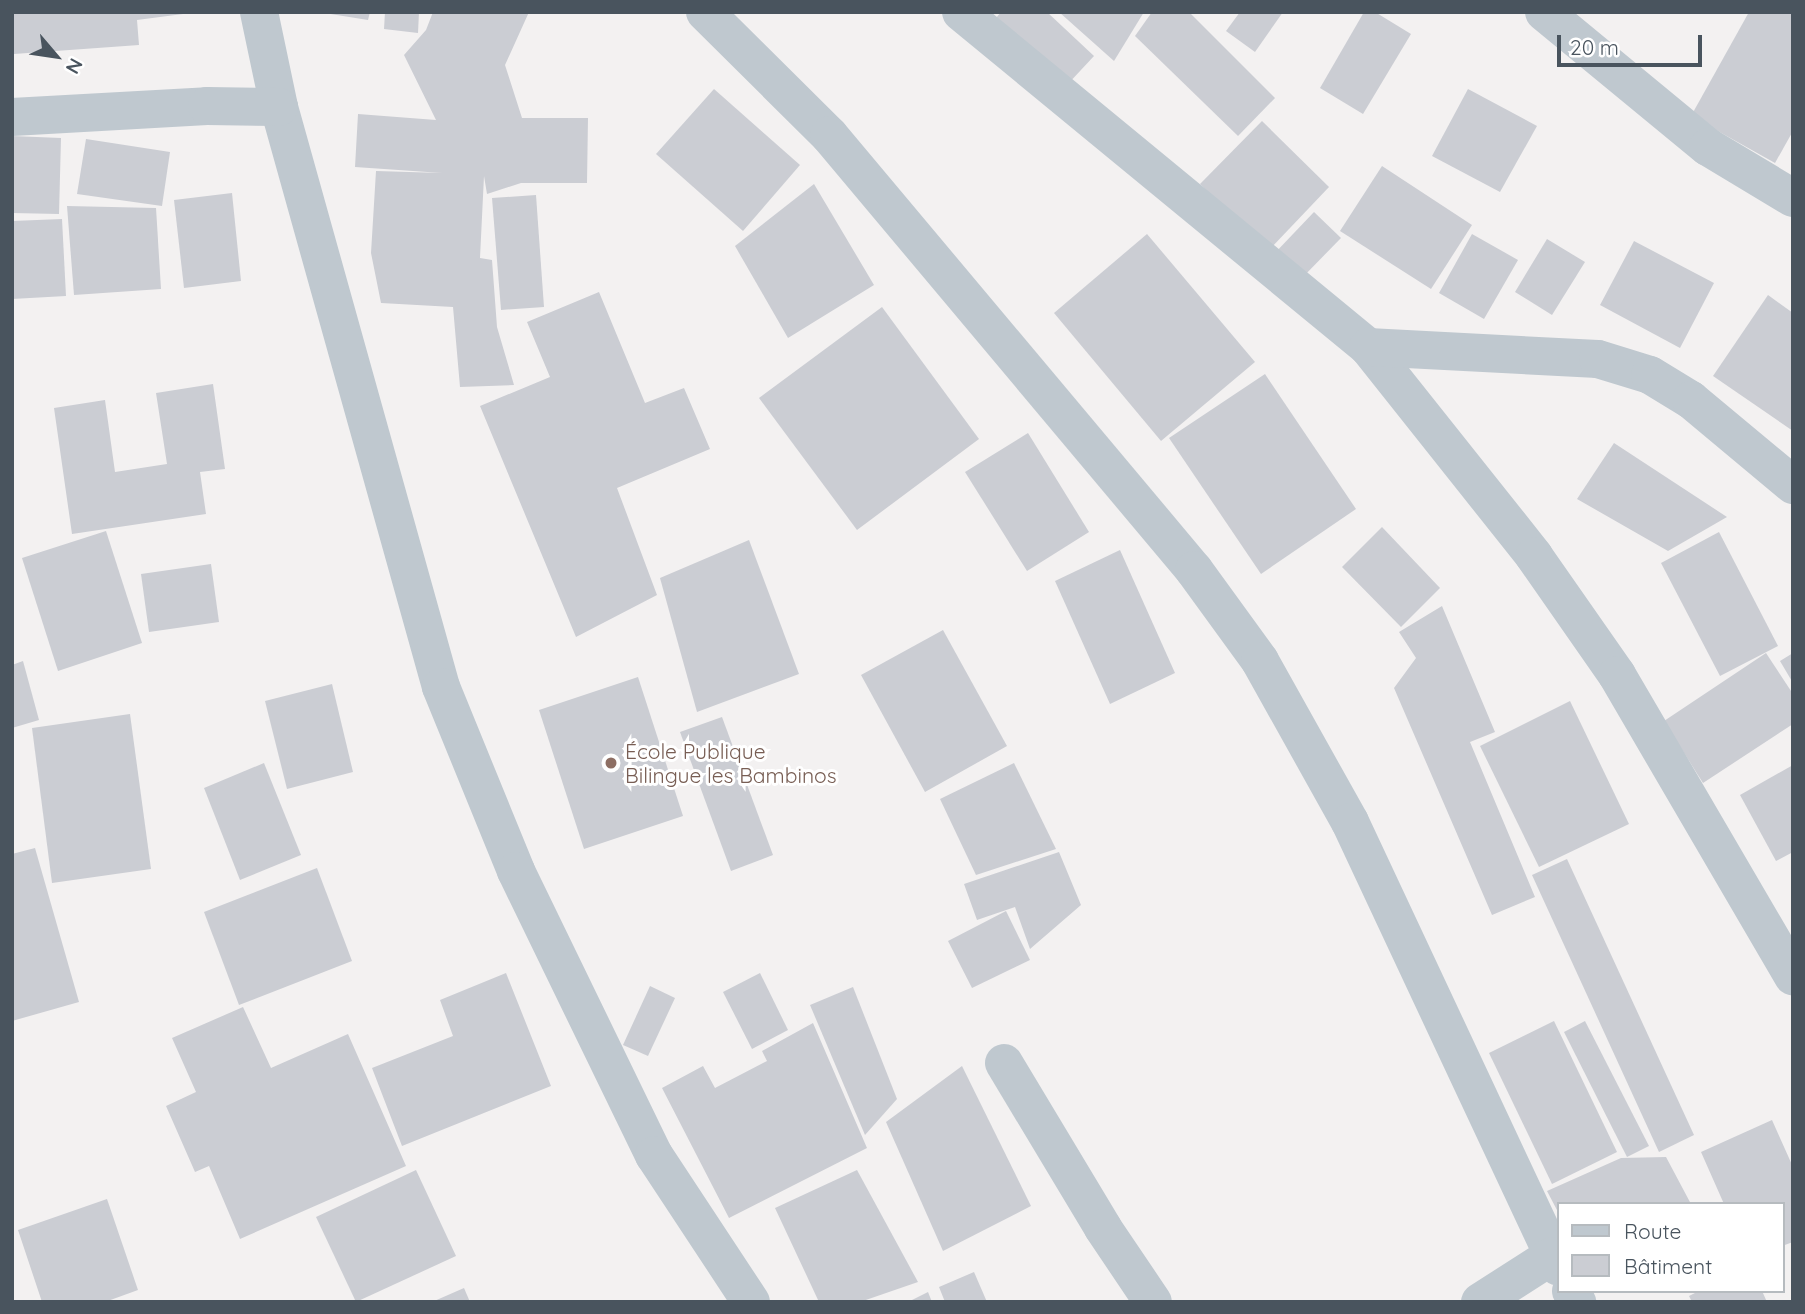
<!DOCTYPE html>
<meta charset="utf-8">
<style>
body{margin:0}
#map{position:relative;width:1805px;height:1314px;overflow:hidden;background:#f3f1f1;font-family:Quicksand,sans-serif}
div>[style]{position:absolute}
.building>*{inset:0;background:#cbcdd3}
.minor>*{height:38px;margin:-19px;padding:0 19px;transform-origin:19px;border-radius:19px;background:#bfc8cf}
.dots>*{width:19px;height:19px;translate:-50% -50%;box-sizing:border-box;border:4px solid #fff;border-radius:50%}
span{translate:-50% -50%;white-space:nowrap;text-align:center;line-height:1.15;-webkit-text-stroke:6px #fff;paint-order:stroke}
.education-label{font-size:21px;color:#785e54}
.left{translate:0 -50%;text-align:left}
.frame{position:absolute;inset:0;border:14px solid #49545e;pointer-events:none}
.legend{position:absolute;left:1557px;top:1202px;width:228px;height:91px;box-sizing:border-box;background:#fff;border:2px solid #b6bbbf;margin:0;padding:9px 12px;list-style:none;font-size:21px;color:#49545e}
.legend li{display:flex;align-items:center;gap:14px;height:35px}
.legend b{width:35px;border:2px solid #b6bbbf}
.north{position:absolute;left:21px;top:21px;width:70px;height:70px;-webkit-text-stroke:5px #fff;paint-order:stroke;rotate:119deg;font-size:19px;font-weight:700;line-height:28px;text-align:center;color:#49545e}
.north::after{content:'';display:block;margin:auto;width:24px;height:32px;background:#49545e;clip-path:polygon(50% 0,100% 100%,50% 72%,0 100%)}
.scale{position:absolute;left:1557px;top:35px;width:145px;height:32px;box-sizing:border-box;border:4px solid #49545e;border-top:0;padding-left:9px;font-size:21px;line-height:24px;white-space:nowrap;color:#49545e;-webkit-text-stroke:5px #fff;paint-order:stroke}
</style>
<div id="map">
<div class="building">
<div style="clip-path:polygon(12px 12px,183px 12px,183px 14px,137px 20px,139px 45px,14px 54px)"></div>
<div style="clip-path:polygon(318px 12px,370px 12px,368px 20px)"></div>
<div style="clip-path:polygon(385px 12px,419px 12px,418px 33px,384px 29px)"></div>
<div style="clip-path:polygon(433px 12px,529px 12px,505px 65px,522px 118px,588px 118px,587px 183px,521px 183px,487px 194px,484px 176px,480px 258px,492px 260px,497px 327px,514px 385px,460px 387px,453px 307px,381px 303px,371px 253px,376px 171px,442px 173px,355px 167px,358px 114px,436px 120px,404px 55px,426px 30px)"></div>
<div style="clip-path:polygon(1001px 12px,1047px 12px,1094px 56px,1067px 85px,996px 18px)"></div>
<div style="clip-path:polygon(1059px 12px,1144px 12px,1114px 61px)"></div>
<div style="clip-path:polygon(1152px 12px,1189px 12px,1275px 98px,1238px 136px,1135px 36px)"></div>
<div style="clip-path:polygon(1240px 12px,1283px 12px,1255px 52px,1226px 31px)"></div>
<div style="clip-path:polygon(1364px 12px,1375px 12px,1411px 34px,1363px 114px,1320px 88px)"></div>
<div style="clip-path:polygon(1749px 12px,1793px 12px,1793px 131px,1775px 163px,1691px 116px)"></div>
<div style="clip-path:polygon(714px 89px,800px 165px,743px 231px,656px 154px)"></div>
<div style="clip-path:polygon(1468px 89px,1537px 126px,1500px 192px,1432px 156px)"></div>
<div style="clip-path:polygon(1262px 121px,1329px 187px,1268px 251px,1200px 184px)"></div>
<div style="clip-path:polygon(12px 136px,61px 138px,59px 214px,12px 213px)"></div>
<div style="clip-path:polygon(86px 139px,170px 152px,162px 206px,77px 194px)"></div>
<div style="clip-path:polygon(1382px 166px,1472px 225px,1431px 289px,1340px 231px)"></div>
<div style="clip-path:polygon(814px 184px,874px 285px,788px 338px,735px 246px)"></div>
<div style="clip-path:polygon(232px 193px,241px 281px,184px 288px,174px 200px)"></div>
<div style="clip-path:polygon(536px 195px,544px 307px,501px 310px,492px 198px)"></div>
<div style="clip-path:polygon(67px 206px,156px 208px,161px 289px,74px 295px)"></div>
<div style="clip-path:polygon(1314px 212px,1341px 238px,1300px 280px,1273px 255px)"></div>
<div style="clip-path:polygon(62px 219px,66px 296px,12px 299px,12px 221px)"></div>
<div style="clip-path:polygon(1147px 234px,1255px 362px,1161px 441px,1054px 313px)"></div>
<div style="clip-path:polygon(1472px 234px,1518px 260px,1484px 319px,1439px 293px)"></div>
<div style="clip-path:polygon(1547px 239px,1585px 262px,1552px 315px,1515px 292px)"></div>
<div style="clip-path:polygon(1634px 241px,1714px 283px,1680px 348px,1600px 305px)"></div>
<div style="clip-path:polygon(599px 292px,645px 403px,684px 388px,710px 449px,617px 488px,657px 595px,576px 637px,480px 406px,550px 377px,527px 322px)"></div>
<div style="clip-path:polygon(1768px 295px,1793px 313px,1793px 431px,1713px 376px)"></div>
<div style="clip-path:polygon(882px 307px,979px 439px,857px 530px,759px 398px)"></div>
<div style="clip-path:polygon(1265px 374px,1356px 509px,1261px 574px,1169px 438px)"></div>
<div style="clip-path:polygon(213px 384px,225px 469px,200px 472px,206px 514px,72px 534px,54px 408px,105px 400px,115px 472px,167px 464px,156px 393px)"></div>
<div style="clip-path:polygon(1028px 433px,1089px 532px,1027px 571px,965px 472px)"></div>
<div style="clip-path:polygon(1614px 443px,1727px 517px,1668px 551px,1577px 499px)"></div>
<div style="clip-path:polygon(1382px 527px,1440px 588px,1401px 627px,1342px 567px)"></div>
<div style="clip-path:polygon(106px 531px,142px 643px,58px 671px,22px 558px)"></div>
<div style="clip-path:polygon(1719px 532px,1778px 646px,1720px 676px,1661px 563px)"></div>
<div style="clip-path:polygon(749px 540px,799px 674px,697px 712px,660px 578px)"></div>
<div style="clip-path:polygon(1120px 550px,1175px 673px,1110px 704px,1055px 581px)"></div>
<div style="clip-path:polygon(211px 564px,219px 622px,149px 632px,141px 574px)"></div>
<div style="clip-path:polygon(1442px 606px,1495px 732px,1470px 742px,1535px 897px,1492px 915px,1394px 688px,1416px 658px,1399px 632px)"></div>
<div style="clip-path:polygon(943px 630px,1007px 746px,925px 792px,861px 675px)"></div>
<div style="clip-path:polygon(1766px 653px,1793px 694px,1793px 724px,1703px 783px,1664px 721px)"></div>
<div style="clip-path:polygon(1793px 653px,1793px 683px,1780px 661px)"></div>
<div style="clip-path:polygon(23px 661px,39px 720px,12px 728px,12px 665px)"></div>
<div style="clip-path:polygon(638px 677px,683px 816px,584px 849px,539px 710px)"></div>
<div style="clip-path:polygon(332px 684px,353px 772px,287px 789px,265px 701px)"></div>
<div style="clip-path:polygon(1570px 701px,1629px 824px,1539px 867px,1480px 746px)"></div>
<div style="clip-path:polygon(130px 714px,151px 869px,52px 883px,32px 728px)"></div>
<div style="clip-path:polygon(722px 717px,773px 855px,731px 871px,680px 732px)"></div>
<div style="clip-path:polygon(264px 763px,301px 855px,240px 880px,204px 788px)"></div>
<div style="clip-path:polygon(1014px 763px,1056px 849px,976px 875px,940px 799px)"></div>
<div style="clip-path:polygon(1793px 765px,1793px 852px,1776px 861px,1740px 795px)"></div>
<div style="clip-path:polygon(35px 848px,79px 1002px,12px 1021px,12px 854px)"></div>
<div style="clip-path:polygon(1059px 852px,1081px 905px,1030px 949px,1015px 907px,977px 920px,964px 884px)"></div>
<div style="clip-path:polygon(1567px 859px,1694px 1135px,1659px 1152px,1532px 875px)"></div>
<div style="clip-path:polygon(317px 868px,352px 961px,239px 1005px,204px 912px)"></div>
<div style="clip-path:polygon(1006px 911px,1030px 960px,972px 988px,948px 941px)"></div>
<div style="clip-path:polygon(506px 973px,551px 1086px,402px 1146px,372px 1068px,453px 1036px,440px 1000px)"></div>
<div style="clip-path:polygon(760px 973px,788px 1030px,752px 1049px,723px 992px)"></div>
<div style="clip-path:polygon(650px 986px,675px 998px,648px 1056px,623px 1045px)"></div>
<div style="clip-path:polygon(853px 987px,897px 1099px,865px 1135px,810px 1005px)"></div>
<div style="clip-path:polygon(243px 1007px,271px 1068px,348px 1034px,406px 1166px,240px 1239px,209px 1166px,195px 1172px,166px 1106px,196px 1092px,172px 1038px)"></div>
<div style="clip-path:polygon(1554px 1021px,1617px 1152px,1552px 1184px,1489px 1053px)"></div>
<div style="clip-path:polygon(1585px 1021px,1649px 1146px,1627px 1157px,1564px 1032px)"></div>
<div style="clip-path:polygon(813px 1023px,867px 1148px,729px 1218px,662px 1088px,703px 1066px,715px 1088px,767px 1061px,762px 1051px)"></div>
<div style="clip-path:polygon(962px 1066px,1031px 1206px,943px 1251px,886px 1122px)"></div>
<div style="clip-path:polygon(1772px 1120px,1793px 1167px,1793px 1242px,1782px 1246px,1782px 1204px,1724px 1204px,1701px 1152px)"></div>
<div style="clip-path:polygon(1666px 1157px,1691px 1204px,1558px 1204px,1558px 1212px,1547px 1191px,1621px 1158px)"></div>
<div style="clip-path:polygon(416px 1170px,456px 1256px,356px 1302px,316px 1217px)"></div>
<div style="clip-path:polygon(857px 1170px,918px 1282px,860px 1302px,819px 1302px,775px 1208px)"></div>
<div style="clip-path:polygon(107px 1199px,138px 1290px,105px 1302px,42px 1302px,18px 1230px)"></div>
<div style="clip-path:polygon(974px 1272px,987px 1302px,945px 1302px,939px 1287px)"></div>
<div style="clip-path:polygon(464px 1288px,470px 1302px,432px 1302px)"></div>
<div style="clip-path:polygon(1699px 1291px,1762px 1291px,1767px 1302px,1692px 1302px,1689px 1296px)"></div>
<div style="clip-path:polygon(928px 1292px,932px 1302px,908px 1302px)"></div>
</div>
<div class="minor">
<div style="left:259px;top:12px;width:97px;rotate:78.1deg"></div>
<div style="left:279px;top:107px;width:602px;rotate:74.39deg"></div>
<div style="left:441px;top:687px;width:199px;rotate:67.8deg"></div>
<div style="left:516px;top:871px;width:316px;rotate:64.1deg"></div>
<div style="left:654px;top:1155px;width:176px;rotate:56.6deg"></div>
<div style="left:705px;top:12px;width:175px;rotate:44.8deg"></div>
<div style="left:829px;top:135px;width:568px;rotate:50deg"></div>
<div style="left:1194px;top:570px;width:112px;rotate:54deg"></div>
<div style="left:1260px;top:661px;width:184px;rotate:60.8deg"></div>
<div style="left:1350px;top:822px;width:491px;rotate:64.9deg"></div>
<div style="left:961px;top:12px;width:527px;rotate:39.46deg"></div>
<div style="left:1368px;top:347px;width:267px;rotate:51.5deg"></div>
<div style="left:1534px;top:556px;width:145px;rotate:55.1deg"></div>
<div style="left:1617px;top:675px;width:349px;rotate:59.7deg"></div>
<div style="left:1544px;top:12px;width:212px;rotate:39.5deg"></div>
<div style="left:1708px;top:147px;width:99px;rotate:31deg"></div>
<div style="left:12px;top:117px;width:195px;rotate:-3.2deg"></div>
<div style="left:207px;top:106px;width:72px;rotate:0.8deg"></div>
<div style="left:1368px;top:347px;width:230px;rotate:3deg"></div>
<div style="left:1598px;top:359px;width:54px;rotate:17.1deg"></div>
<div style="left:1650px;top:375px;width:48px;rotate:31.4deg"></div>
<div style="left:1691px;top:400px;width:133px;rotate:39.8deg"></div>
<div style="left:1004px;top:1063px;width:192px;rotate:59deg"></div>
<div style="left:1103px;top:1228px;width:89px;rotate:56deg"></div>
<div style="left:1571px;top:1291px;width:13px;rotate:61deg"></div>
<div style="left:1480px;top:1302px;width:85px;rotate:-32.6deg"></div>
</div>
<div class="dots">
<div style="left:611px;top:763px;background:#8d6e63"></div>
</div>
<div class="education-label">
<span class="left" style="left:625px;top:763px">École Publique<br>Bilingue les Bambinos</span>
</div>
<div class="frame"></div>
<ul class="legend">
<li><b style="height:9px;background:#bfc8cf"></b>Route</li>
<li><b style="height:19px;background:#cbcdd3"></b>Bâtiment</li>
</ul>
<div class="north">N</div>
<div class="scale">20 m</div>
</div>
